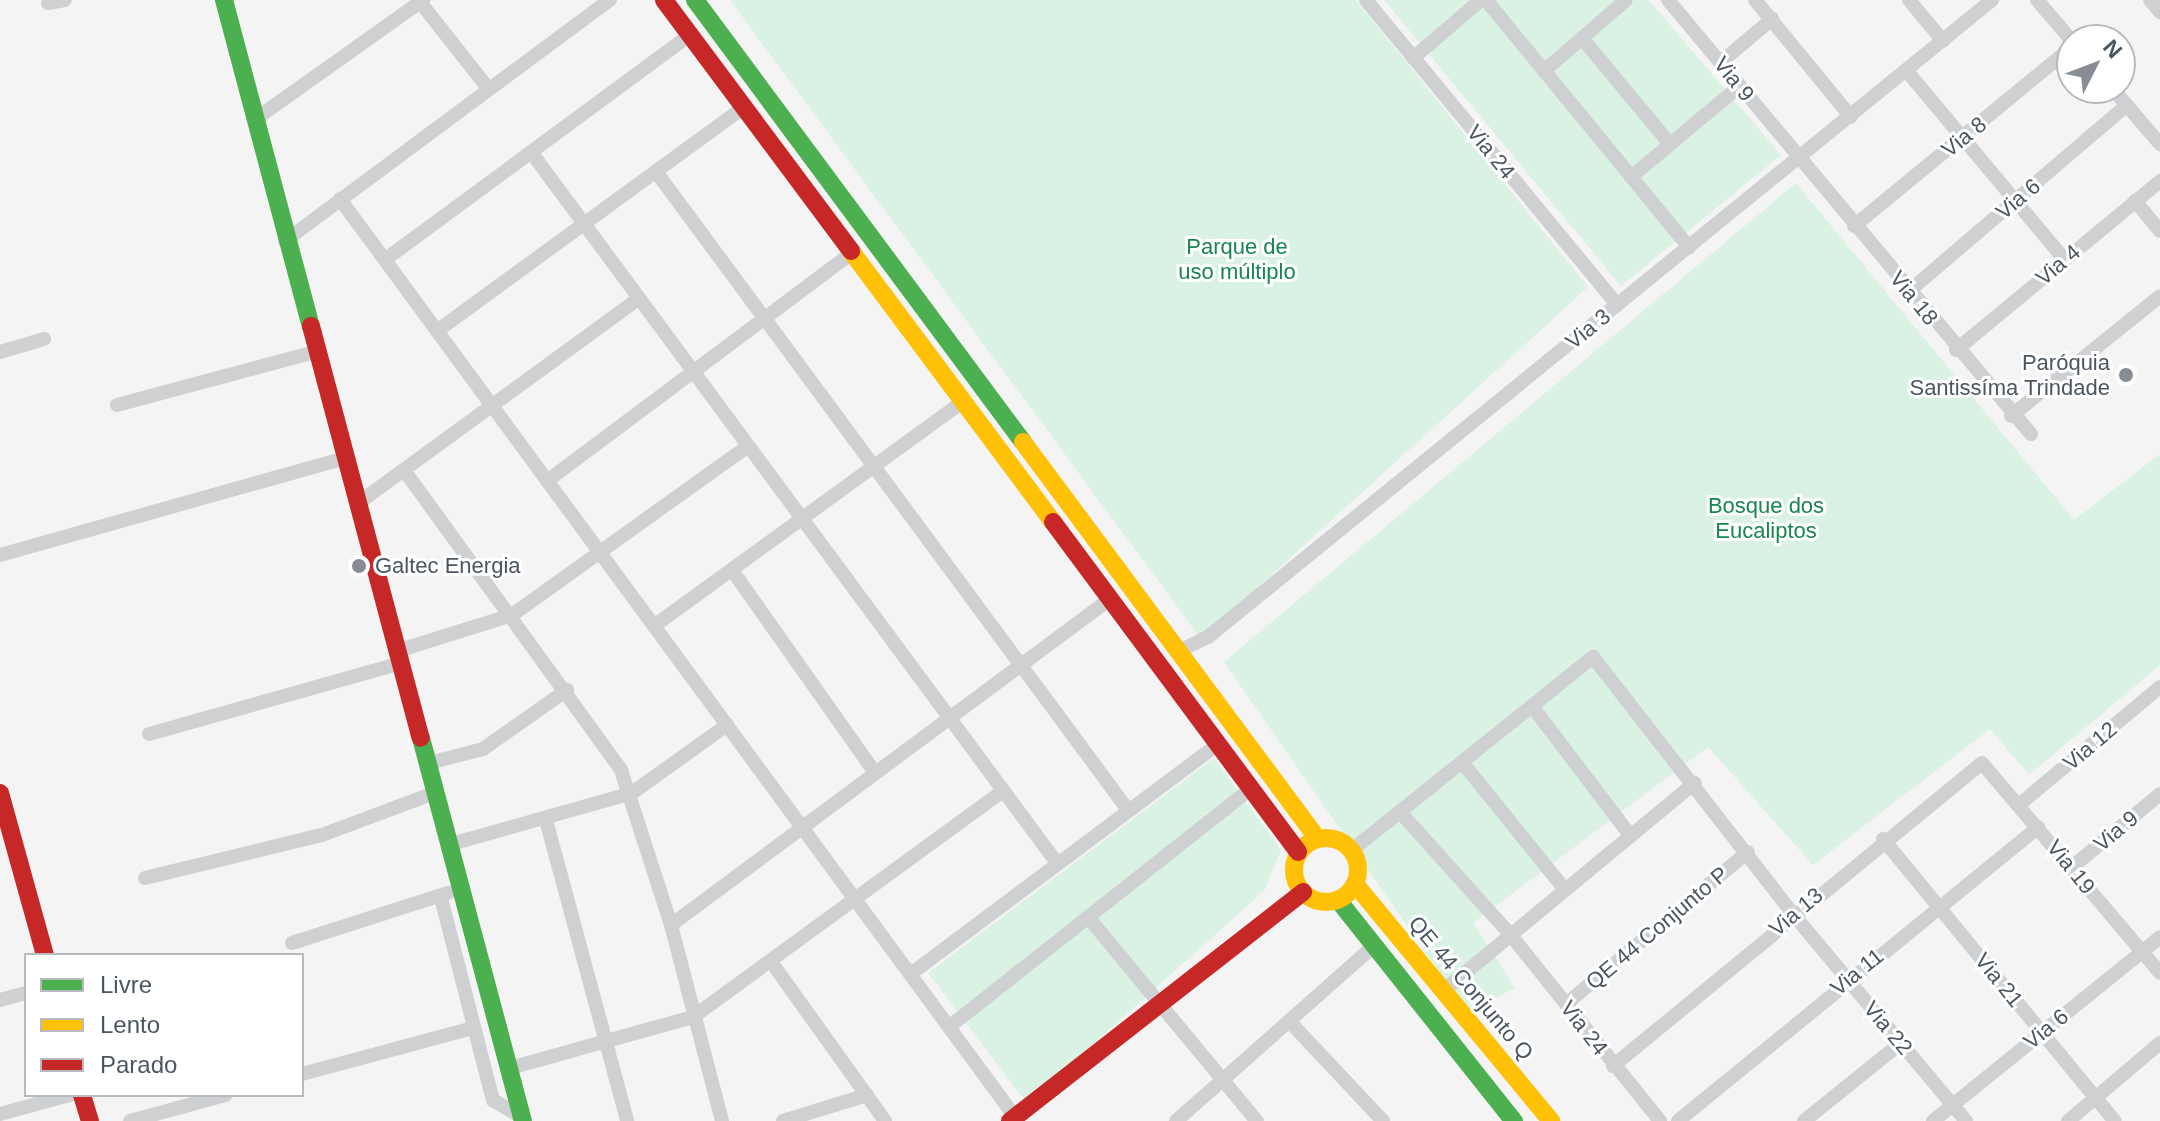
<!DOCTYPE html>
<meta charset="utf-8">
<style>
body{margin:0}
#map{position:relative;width:2160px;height:1121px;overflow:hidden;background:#f4f4f4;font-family:Helvetica,sans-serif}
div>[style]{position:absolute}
.green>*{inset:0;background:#d9f2e3}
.street>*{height:14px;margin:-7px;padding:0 7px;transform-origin:7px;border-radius:7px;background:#ced0d2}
.fast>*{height:18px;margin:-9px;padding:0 9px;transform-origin:9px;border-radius:9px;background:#4caf50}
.slow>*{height:18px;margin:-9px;padding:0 9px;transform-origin:9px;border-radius:9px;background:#ffc107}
.slow>.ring{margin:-9px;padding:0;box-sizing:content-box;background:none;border:18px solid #ffc107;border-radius:50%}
.jam>*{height:18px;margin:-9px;padding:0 9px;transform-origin:9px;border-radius:9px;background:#c62828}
.dots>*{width:22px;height:22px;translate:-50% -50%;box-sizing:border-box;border:4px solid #fff;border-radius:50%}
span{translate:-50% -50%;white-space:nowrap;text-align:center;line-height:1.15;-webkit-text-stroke:6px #fff;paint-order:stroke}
.street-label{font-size:22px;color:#4a5661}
.park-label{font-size:22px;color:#17864f}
.poi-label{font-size:22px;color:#4a5661}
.right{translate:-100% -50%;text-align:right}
.left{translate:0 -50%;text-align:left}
.legend{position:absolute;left:24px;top:953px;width:280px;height:144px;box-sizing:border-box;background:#fff;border:2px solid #b7bbc0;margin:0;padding:10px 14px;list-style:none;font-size:24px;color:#4a5661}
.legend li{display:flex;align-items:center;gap:16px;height:40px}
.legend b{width:40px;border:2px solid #b7bbc0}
.north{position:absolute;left:2056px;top:24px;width:80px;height:80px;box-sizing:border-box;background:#fff;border:2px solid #b7bbc0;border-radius:50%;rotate:48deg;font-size:22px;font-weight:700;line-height:32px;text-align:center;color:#4a5661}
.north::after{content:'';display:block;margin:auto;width:28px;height:36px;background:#868d94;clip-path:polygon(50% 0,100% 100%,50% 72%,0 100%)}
</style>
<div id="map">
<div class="green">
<div style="clip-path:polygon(730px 0,1356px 0,1588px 287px,1201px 639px)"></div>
<div style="clip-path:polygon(1384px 0,1649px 0,1781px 155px,1621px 286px)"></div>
<div style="clip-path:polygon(1796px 183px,2074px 520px,2160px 454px,2160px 665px,2029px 775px,1990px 729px,1813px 865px,1708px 747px,1473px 923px,1515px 988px,1467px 1012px,1224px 662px)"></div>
<div style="clip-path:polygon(1214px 758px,1281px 850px,1264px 891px,1027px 1103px,928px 973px)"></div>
</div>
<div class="street">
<div style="left:1366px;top:0;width:395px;rotate:50.5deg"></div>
<div style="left:1486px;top:0;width:320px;rotate:50.6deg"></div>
<div style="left:1668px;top:0;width:566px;rotate:50.09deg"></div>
<div style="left:1755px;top:0;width:151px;rotate:50.6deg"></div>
<div style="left:1909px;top:0;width:53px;rotate:50.3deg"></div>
<div style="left:2037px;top:0;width:54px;rotate:49.5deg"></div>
<div style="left:2150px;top:0;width:16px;rotate:50deg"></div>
<div style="left:420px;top:2px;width:110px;rotate:51.7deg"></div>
<div style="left:48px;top:3px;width:17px;rotate:-10deg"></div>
<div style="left:1582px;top:38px;width:138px;rotate:50.3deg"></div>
<div style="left:1413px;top:58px;width:89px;rotate:-40.5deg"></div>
<div style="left:1721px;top:62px;width:67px;rotate:-40.1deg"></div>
<div style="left:1906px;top:70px;width:248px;rotate:50.1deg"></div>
<div style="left:1544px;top:71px;width:108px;rotate:-40.9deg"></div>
<div style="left:2112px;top:88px;width:74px;rotate:49.4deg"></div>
<div style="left:257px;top:118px;width:204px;rotate:-35.4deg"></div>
<div style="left:531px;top:152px;width:884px;rotate:53.51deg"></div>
<div style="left:657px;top:173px;width:792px;rotate:53.52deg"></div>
<div style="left:1631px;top:177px;width:142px;rotate:-39.9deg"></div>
<div style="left:340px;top:199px;width:1144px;rotate:53.67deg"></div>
<div style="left:2135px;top:201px;width:39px;rotate:50deg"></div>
<div style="left:1854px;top:226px;width:282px;rotate:-39.4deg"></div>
<div style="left:285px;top:241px;width:405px;rotate:-36.6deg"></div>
<div style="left:386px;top:259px;width:378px;rotate:-36.4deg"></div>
<div style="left:1908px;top:292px;width:288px;rotate:-40.5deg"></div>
<div style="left:437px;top:331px;width:379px;rotate:-36.1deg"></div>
<div style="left:1956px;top:350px;width:265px;rotate:-39.6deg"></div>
<div style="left:0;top:352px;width:46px;rotate:-16.5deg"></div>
<div style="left:117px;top:405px;width:205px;rotate:-15deg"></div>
<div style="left:2011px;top:416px;width:191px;rotate:-38.8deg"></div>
<div style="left:404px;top:470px;width:370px;rotate:54.1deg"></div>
<div style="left:621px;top:770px;width:163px;rotate:72.1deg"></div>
<div style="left:671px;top:925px;width:203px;rotate:75.4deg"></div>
<div style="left:547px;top:481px;width:384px;rotate:-36.8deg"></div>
<div style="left:357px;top:504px;width:348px;rotate:-36.1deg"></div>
<div style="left:0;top:555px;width:357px;rotate:-15.7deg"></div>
<div style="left:732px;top:570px;width:245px;rotate:54.8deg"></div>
<div style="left:654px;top:626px;width:383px;rotate:-36deg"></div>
<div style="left:397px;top:651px;width:121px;rotate:-17.4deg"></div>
<div style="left:512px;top:615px;width:290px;rotate:-35.6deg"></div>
<div style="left:1179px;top:651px;width:32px;rotate:-26deg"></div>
<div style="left:1208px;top:637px;width:1010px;rotate:-39.09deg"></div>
<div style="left:1532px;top:706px;width:161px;rotate:52.8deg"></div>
<div style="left:149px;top:734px;width:262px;rotate:-15.7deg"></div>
<div style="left:1462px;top:762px;width:161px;rotate:51.1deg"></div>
<div style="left:429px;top:763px;width:56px;rotate:-14.5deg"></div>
<div style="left:483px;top:749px;width:103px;rotate:-35.1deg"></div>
<div style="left:2020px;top:804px;width:182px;rotate:-39.9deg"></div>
<div style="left:1400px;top:812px;width:163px;rotate:48deg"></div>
<div style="left:1509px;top:933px;width:241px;rotate:51.2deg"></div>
<div style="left:546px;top:820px;width:312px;rotate:74.9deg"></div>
<div style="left:1883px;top:839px;width:365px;rotate:50.6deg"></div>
<div style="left:451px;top:844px;width:188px;rotate:-15.7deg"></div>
<div style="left:632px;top:793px;width:117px;rotate:-35.6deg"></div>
<div style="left:1352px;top:850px;width:309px;rotate:-38.7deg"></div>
<div style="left:1593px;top:657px;width:326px;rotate:52.1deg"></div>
<div style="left:1793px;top:914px;width:270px;rotate:50.1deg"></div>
<div style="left:2071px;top:868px;width:116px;rotate:-39.7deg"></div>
<div style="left:145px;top:878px;width:182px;rotate:-13.7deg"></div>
<div style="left:322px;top:835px;width:123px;rotate:-20.5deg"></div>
<div style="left:441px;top:898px;width:209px;rotate:75.6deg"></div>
<div style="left:493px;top:1100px;width:35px;rotate:31deg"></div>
<div style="left:1088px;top:917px;width:265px;rotate:50.4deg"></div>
<div style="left:671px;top:925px;width:547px;rotate:-36.6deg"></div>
<div style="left:292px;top:943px;width:164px;rotate:-17.8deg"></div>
<div style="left:772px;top:963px;width:194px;rotate:54.4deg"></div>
<div style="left:912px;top:973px;width:381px;rotate:-36.8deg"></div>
<div style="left:1442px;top:992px;width:328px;rotate:-39.6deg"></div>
<div style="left:0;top:1000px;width:27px;rotate:-15deg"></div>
<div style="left:1566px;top:1004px;width:237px;rotate:-39.9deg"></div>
<div style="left:1290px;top:1022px;width:136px;rotate:46.8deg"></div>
<div style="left:949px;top:1027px;width:384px;rotate:-38.3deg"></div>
<div style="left:1613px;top:1066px;width:477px;rotate:-39.4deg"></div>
<div style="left:1982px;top:763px;width:275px;rotate:49.7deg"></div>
<div style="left:510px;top:1068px;width:190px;rotate:-15.6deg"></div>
<div style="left:693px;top:1017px;width:382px;rotate:-36.1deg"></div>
<div style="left:302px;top:1074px;width:177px;rotate:-15.1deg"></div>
<div style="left:0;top:1114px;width:73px;rotate:-15.2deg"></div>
<div style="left:130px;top:1121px;width:99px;rotate:-15.2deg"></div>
<div style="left:783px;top:1121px;width:88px;rotate:-17.2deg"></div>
<div style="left:1176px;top:1121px;width:264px;rotate:-41.5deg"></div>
<div style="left:1678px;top:1121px;width:465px;rotate:-39.2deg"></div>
<div style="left:1804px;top:1121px;width:124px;rotate:-38.8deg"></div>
<div style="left:1933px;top:1121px;width:292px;rotate:-39deg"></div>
<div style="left:2068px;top:1121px;width:121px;rotate:-40.3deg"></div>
</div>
<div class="fast">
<div style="left:224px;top:0;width:337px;rotate:75.1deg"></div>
<div style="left:695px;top:0;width:550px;rotate:53.42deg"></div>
<div style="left:421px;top:738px;width:396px;rotate:75.1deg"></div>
<div style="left:1338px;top:900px;width:283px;rotate:51.5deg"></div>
</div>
<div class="slow">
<div style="left:851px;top:251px;width:338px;rotate:53.3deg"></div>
<div style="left:1023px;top:442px;width:493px;rotate:53.4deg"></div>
<div class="ring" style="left:1294px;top:838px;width:46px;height:46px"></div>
<div style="left:1355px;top:884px;width:308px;rotate:50.4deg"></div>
</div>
<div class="jam">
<div style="left:664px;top:0;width:313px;rotate:53.3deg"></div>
<div style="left:311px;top:326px;width:426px;rotate:75.1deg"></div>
<div style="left:1053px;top:522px;width:411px;rotate:53.4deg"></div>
<div style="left:0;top:793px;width:168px;rotate:74.5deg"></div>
<div style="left:82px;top:1095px;width:27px;rotate:73deg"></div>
<div style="left:1010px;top:1121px;width:372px;rotate:-38deg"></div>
</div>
<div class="dots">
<div style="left:2126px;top:375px;background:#868d94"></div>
<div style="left:359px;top:566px;background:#868d94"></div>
</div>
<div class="street-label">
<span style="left:1734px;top:79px;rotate:51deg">Via 9</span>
<span style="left:1964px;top:137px;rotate:-39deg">Via 8</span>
<span style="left:1491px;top:152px;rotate:51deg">Via 24</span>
<span style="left:2018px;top:199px;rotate:-40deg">Via 6</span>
<span style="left:2058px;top:265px;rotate:-40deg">Via 4</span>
<span style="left:1914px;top:298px;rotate:51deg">Via 18</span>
<span style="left:1588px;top:329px;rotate:-39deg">Via 3</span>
<span style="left:2090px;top:746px;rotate:-40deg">Via 12</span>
<span style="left:2116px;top:831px;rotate:-40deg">Via 9</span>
<span style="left:2071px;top:867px;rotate:51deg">Via 19</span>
<span style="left:1796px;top:912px;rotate:-40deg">Via 13</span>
<span style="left:1657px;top:928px;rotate:-40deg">QE 44 Conjunto P</span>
<span style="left:1857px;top:972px;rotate:-39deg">Via 11</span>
<span style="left:1999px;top:980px;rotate:51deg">Via 21</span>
<span style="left:1471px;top:988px;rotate:50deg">QE 44 Conjunto Q</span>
<span style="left:1584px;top:1028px;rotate:52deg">Via 24</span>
<span style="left:1888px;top:1028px;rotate:50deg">Via 22</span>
<span style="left:2046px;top:1029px;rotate:-39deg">Via 6</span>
</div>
<div class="park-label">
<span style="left:1237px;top:259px">Parque de<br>uso múltiplo</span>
<span style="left:1766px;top:518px">Bosque dos<br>Eucaliptos</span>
</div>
<div class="poi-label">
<span class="right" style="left:2110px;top:375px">Paróquia<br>Santissíma Trindade</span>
<span class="left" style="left:375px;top:566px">Galtec Energia</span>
</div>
<ul class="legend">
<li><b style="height:10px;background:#4caf50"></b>Livre</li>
<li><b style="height:10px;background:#ffc107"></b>Lento</li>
<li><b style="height:10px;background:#c62828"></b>Parado</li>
</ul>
<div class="north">N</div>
</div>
